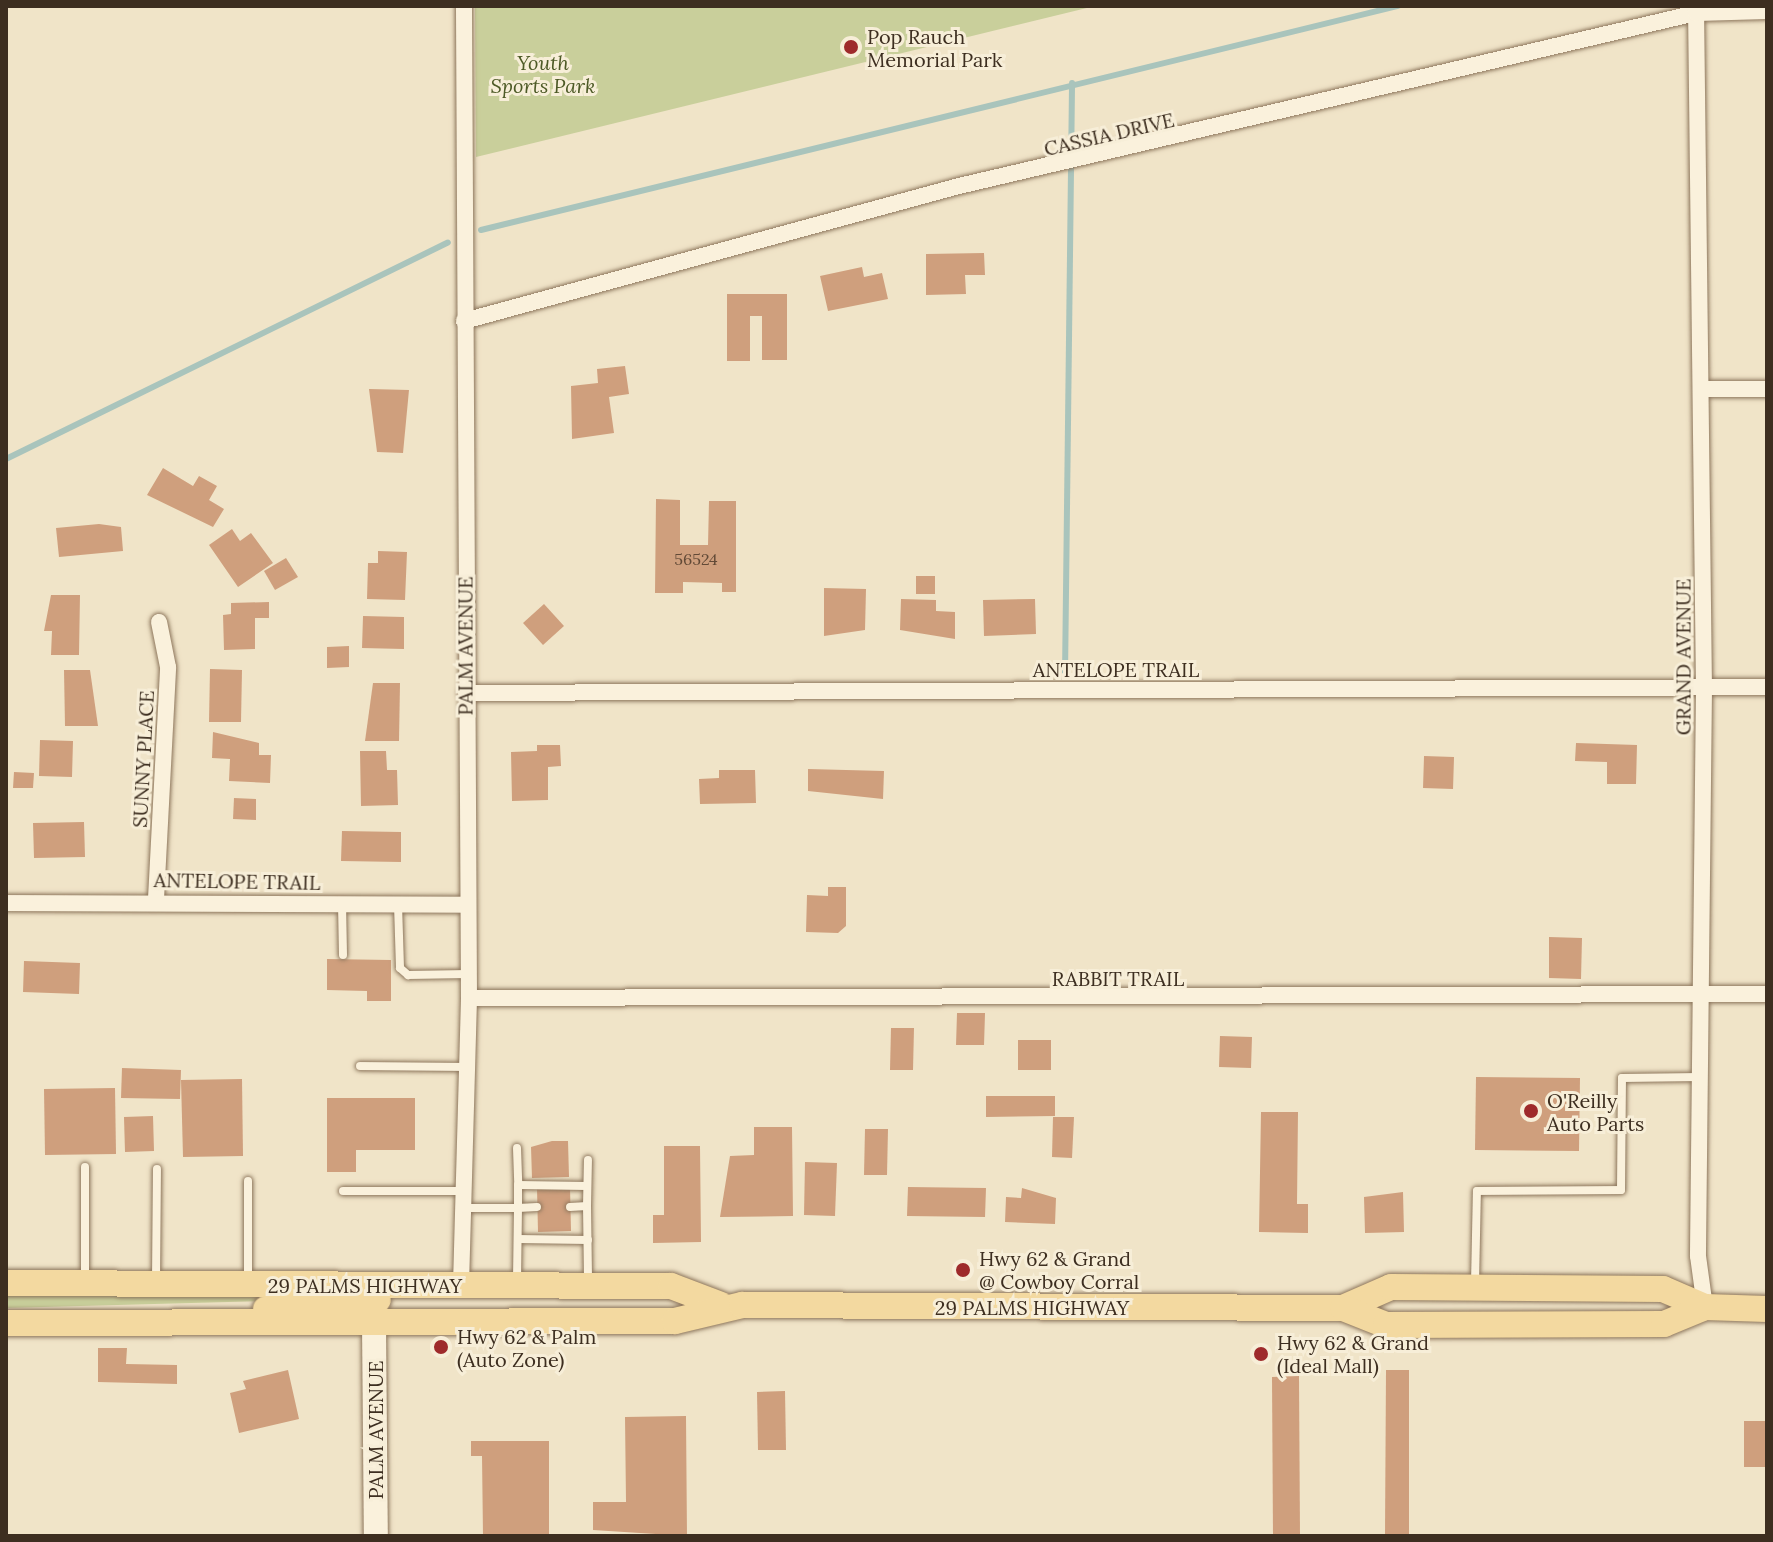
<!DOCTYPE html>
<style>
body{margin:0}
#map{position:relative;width:1773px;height:1542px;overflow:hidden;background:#f0e4c8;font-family:Lora,serif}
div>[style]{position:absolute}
.green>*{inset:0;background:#c9cf9b}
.stream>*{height:6px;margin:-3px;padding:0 3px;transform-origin:3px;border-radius:3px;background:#a9c4bc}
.building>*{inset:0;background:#cf9f7d}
.roads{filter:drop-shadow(0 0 2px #8d765c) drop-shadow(0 0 2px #8d765c)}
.lane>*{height:8px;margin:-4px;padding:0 4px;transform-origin:4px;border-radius:4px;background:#faf1dc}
.street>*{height:16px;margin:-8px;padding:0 8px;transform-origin:8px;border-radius:8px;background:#faf1dc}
.secondary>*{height:24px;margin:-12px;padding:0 12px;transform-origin:12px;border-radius:12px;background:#faf1dc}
.primary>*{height:26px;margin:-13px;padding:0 13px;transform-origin:13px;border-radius:13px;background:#f3d9a0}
.dots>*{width:22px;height:22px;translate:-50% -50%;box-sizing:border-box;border:4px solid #f7eed8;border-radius:50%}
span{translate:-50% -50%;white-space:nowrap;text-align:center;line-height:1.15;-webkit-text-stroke:6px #f7eed8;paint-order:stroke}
.number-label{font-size:16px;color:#624a37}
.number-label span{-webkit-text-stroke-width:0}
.poi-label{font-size:20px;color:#3d2e20}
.left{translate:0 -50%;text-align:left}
.park-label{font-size:20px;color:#4d5a26;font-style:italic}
.street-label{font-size:20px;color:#3d2e20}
.frame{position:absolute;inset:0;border:8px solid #3d2e20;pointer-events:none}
</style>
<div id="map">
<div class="green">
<div style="clip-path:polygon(475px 6px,1095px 6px,476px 157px)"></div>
<div style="clip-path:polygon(6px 1293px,412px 1297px,6px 1308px)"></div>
</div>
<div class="stream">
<div style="left:481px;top:230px;width:944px;rotate:-13.73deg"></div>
<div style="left:6px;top:459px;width:492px;rotate:-26.1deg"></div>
<div style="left:1065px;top:676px;width:593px;rotate:-89.32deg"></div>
</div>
<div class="building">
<div style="clip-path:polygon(984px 253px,985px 275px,965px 275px,966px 294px,926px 295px,926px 254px)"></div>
<div style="clip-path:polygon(862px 267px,864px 277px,882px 273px,888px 299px,828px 311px,820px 276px)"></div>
<div style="clip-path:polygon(727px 294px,787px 294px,787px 360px,762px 360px,762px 316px,750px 316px,750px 361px,727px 361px)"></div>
<div style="clip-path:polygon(625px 366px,629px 394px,609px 397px,614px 433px,572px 439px,571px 386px,598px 383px,597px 369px)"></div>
<div style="clip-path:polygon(369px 389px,409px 390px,403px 453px,377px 452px)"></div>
<div style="clip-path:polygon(163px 468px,193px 486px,199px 476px,217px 486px,209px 500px,224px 509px,213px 527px,147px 495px)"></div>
<div style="clip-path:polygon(656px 499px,680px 500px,680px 545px,708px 545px,709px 501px,736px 501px,736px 592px,722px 592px,722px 583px,683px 582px,683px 593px,655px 593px)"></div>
<div style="clip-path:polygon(99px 524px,121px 527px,123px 551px,59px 557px,56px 528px)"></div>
<div style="clip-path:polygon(232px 529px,240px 541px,251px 533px,273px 563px,238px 587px,209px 545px)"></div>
<div style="clip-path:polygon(378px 551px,407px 552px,405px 600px,367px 599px,368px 563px,378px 563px)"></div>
<div style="clip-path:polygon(286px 558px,298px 577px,275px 590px,264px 571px)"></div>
<div style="clip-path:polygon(916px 576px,935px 576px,935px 594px,916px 594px)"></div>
<div style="clip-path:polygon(824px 588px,866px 589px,865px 630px,824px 636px)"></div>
<div style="clip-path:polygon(51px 595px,80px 595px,79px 655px,51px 655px,52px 631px,44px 631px)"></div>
<div style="clip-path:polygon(901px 599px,936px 600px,936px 611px,955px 612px,955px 639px,900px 630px)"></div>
<div style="clip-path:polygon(1035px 599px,1036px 634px,984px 636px,983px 600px)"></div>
<div style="clip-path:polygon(269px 602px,269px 618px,255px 618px,255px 649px,224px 650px,223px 615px,231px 614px,231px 603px)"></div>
<div style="clip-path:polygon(544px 604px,564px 626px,543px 645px,523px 623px)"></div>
<div style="clip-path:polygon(363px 616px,404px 617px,404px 649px,362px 648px)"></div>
<div style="clip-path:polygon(349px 646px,349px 667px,327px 668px,327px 647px)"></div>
<div style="clip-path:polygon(210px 669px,242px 670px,241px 722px,209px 722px)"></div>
<div style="clip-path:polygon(64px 670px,90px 670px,98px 726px,65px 726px)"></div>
<div style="clip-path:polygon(373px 683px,400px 683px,399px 741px,365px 741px)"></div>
<div style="clip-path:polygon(213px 732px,259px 743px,259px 755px,271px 755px,270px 783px,229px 781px,230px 759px,212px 758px)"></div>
<div style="clip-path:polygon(40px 740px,73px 741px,72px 777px,39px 776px)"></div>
<div style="clip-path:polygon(1576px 743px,1637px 745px,1636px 784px,1607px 784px,1607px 762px,1575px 761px)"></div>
<div style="clip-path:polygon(537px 745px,560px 745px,561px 766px,548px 767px,548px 800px,512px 801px,511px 752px,537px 751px)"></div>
<div style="clip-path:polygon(360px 751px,386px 751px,387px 770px,397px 770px,398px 805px,361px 806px)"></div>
<div style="clip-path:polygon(1424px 756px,1454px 757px,1453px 789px,1423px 788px)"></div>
<div style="clip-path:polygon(808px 769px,884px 771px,883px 799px,808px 791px)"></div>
<div style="clip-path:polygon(719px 770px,755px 770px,756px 803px,700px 804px,699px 779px,719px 778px)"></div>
<div style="clip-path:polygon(14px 772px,34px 773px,33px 788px,13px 788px)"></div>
<div style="clip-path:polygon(234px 798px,256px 799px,256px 820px,233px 819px)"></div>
<div style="clip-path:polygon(84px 822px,85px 857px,34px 858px,33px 823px)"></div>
<div style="clip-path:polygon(342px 831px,401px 832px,401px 862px,341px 861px)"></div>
<div style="clip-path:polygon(828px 887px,846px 887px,846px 926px,838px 933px,806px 932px,807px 895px,828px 896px)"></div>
<div style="clip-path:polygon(1549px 937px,1582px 938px,1581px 979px,1549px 978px)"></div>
<div style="clip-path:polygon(327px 959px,391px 960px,391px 1001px,367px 1001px,367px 991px,327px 990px)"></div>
<div style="clip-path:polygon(24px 961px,80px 963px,79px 994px,23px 992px)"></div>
<div style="clip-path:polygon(957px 1013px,985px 1013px,984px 1045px,956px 1045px)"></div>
<div style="clip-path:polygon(891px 1028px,914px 1028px,913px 1070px,890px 1070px)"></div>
<div style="clip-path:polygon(1220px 1036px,1252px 1037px,1251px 1068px,1219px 1067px)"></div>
<div style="clip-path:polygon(1018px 1040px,1051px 1040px,1051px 1070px,1018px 1070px)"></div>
<div style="clip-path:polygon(122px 1068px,181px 1070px,180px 1099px,121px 1098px)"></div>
<div style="clip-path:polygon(1476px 1077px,1580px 1078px,1579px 1151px,1475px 1150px)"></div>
<div style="clip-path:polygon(242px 1079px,243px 1156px,183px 1157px,181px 1080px)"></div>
<div style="clip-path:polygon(115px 1088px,116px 1154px,45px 1155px,44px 1089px)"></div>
<div style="clip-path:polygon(986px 1096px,1055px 1096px,1055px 1116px,986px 1117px)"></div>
<div style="clip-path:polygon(327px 1098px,415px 1098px,415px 1150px,356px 1150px,356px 1172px,327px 1172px)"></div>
<div style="clip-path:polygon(1261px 1112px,1298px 1112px,1297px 1204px,1308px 1204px,1308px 1233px,1259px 1232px)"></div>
<div style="clip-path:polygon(153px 1116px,154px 1151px,125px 1152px,124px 1117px)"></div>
<div style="clip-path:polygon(1053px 1117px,1074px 1117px,1072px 1158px,1052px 1157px)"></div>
<div style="clip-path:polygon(754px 1127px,792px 1127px,793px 1216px,720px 1217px,730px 1156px,754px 1155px)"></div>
<div style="clip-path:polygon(865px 1129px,888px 1129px,887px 1175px,864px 1175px)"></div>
<div style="clip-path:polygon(552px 1141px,568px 1141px,569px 1177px,532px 1178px,531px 1147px)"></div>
<div style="clip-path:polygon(664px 1146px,700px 1146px,701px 1242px,653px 1243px,653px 1215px,664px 1215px)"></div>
<div style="clip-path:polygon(805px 1162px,837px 1163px,835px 1216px,804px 1215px)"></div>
<div style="clip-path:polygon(570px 1187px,571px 1231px,538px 1232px,537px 1188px)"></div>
<div style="clip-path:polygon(908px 1187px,986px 1188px,985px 1217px,907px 1216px)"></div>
<div style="clip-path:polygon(1022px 1188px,1056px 1198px,1055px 1224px,1005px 1222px,1006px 1197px,1021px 1198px)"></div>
<div style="clip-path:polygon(1403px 1192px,1404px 1232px,1365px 1233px,1364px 1197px)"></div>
<div style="clip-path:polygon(98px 1348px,127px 1348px,126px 1364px,177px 1365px,177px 1384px,98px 1382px)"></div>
<div style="clip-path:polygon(288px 1370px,299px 1419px,239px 1433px,230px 1393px,246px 1389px,243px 1381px)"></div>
<div style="clip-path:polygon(1386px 1370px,1409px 1370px,1409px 1536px,1385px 1536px)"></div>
<div style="clip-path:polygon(1299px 1376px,1300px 1536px,1273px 1536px,1272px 1377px)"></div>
<div style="clip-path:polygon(785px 1391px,786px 1450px,758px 1450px,757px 1392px)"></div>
<div style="clip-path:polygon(686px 1416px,687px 1536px,593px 1530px,593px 1502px,626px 1502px,625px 1417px)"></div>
<div style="clip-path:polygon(1744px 1421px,1767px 1421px,1767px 1467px,1744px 1467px)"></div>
<div style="clip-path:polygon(471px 1441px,549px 1441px,549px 1536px,483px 1536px,482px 1456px,471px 1456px)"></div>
</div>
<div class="roads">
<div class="lane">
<div style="left:342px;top:903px;width:52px;rotate:88.9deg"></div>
<div style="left:398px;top:904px;width:64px;rotate:88.2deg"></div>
<div style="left:400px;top:968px;width:11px;rotate:41deg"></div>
<div style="left:408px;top:975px;width:60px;rotate:-1deg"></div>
<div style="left:360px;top:1066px;width:106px;rotate:0.5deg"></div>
<div style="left:517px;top:1148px;width:37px;rotate:88deg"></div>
<div style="left:85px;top:1167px;width:111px;rotate:90deg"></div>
<div style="left:248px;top:1181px;width:99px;rotate:90deg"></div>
<div style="left:343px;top:1191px;width:122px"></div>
<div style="left:587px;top:1206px;width:46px;rotate:-88.8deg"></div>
<div style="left:537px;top:1207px;width:19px;rotate:177deg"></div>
<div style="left:518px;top:1208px;width:23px;rotate:-90deg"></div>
<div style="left:518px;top:1185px;width:69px;rotate:0.8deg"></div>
<div style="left:570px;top:1207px;width:17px;rotate:-3deg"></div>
<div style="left:587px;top:1206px;width:75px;rotate:89.2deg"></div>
<div style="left:465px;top:1208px;width:53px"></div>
<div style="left:518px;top:1208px;width:74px;rotate:90.8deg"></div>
<div style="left:518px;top:1239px;width:70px;rotate:0.8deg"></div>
<div style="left:156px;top:1280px;width:111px;rotate:-89.5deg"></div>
<div style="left:1475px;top:1283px;width:92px;rotate:-88.8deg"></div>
<div style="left:1477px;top:1191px;width:144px;rotate:-0.4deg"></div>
<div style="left:1621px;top:1190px;width:112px;rotate:-89.5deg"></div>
<div style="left:1622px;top:1078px;width:78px;rotate:-0.7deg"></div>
</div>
<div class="street">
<div style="left:1696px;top:6px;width:682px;rotate:89.33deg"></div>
<div style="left:1704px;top:688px;width:568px;rotate:90.61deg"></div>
<div style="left:1698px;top:1256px;width:51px;rotate:82.2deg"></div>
<div style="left:464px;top:321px;width:513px;rotate:-15.26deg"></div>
<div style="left:959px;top:186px;width:757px;rotate:-13.21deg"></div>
<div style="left:1696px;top:13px;width:71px;rotate:-1.6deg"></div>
<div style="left:1702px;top:389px;width:65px"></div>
<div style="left:466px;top:693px;width:1301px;rotate:-0.26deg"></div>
<div style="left:156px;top:899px;width:232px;rotate:-87deg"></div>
<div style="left:168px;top:667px;width:46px;rotate:-101.3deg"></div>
<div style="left:6px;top:903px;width:461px;rotate:0.2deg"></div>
<div style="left:469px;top:998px;width:1298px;rotate:-0.18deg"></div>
<div style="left:461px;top:1285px;width:287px;rotate:-88.4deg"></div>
<div style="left:469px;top:998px;width:992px;rotate:-90.29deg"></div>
</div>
<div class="secondary">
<div style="left:374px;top:1324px;width:212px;rotate:89.5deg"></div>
</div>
<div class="primary">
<div style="left:6px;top:1283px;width:665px;rotate:0.26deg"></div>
<div style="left:671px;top:1286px;width:53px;rotate:20.8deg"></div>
<div style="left:1343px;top:1308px;width:52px;rotate:-23.6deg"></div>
<div style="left:1391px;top:1287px;width:272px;rotate:0.4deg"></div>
<div style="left:1663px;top:1289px;width:46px;rotate:23.2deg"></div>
<div style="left:1705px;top:1307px;width:62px;rotate:1.8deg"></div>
<div style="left:266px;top:1309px;width:112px;rotate:-4.6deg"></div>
<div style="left:6px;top:1323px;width:669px;rotate:-0.17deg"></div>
<div style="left:675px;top:1321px;width:69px;rotate:-13.4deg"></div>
<div style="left:742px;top:1305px;width:601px;rotate:0.29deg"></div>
<div style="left:1343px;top:1308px;width:46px;rotate:21.6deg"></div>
<div style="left:1386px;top:1325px;width:278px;rotate:-0.2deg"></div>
<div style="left:1664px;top:1324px;width:44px;rotate:-22.5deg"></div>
</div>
</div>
<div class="dots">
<div style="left:851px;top:47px;background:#9e2a2b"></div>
<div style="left:1531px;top:1111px;background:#9e2a2b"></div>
<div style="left:963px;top:1270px;background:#9e2a2b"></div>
<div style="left:441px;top:1347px;background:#9e2a2b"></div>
<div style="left:1261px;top:1354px;background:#9e2a2b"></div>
</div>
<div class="number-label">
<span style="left:696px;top:559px">56524</span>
</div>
<div class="poi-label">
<span class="left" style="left:867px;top:48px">Pop Rauch<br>Memorial Park</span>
<span class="left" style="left:1547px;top:1112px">O'Reilly<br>Auto Parts</span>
<span class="left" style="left:979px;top:1270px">Hwy 62 &amp; Grand<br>@ Cowboy Corral</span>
<span class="left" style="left:457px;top:1348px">Hwy 62 &amp; Palm<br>(Auto Zone)</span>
<span class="left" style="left:1277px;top:1354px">Hwy 62 &amp; Grand<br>(Ideal Mall)</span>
</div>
<div class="park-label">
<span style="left:543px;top:74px">Youth<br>Sports Park</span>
</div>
<div class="street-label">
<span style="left:1109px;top:134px;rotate:-13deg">CASSIA DRIVE</span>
<span style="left:465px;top:646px;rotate:-90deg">PALM AVENUE</span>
<span style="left:1683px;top:657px;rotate:-90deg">GRAND AVENUE</span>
<span style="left:1116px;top:669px">ANTELOPE TRAIL</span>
<span style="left:143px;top:759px;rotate:-87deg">SUNNY PLACE</span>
<span style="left:237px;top:881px;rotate:1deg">ANTELOPE TRAIL</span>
<span style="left:1118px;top:978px">RABBIT TRAIL</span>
<span style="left:365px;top:1285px">29 PALMS HIGHWAY</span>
<span style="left:1032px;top:1307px">29 PALMS HIGHWAY</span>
<span style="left:375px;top:1430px;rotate:-90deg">PALM AVENUE</span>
</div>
<div class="frame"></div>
</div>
